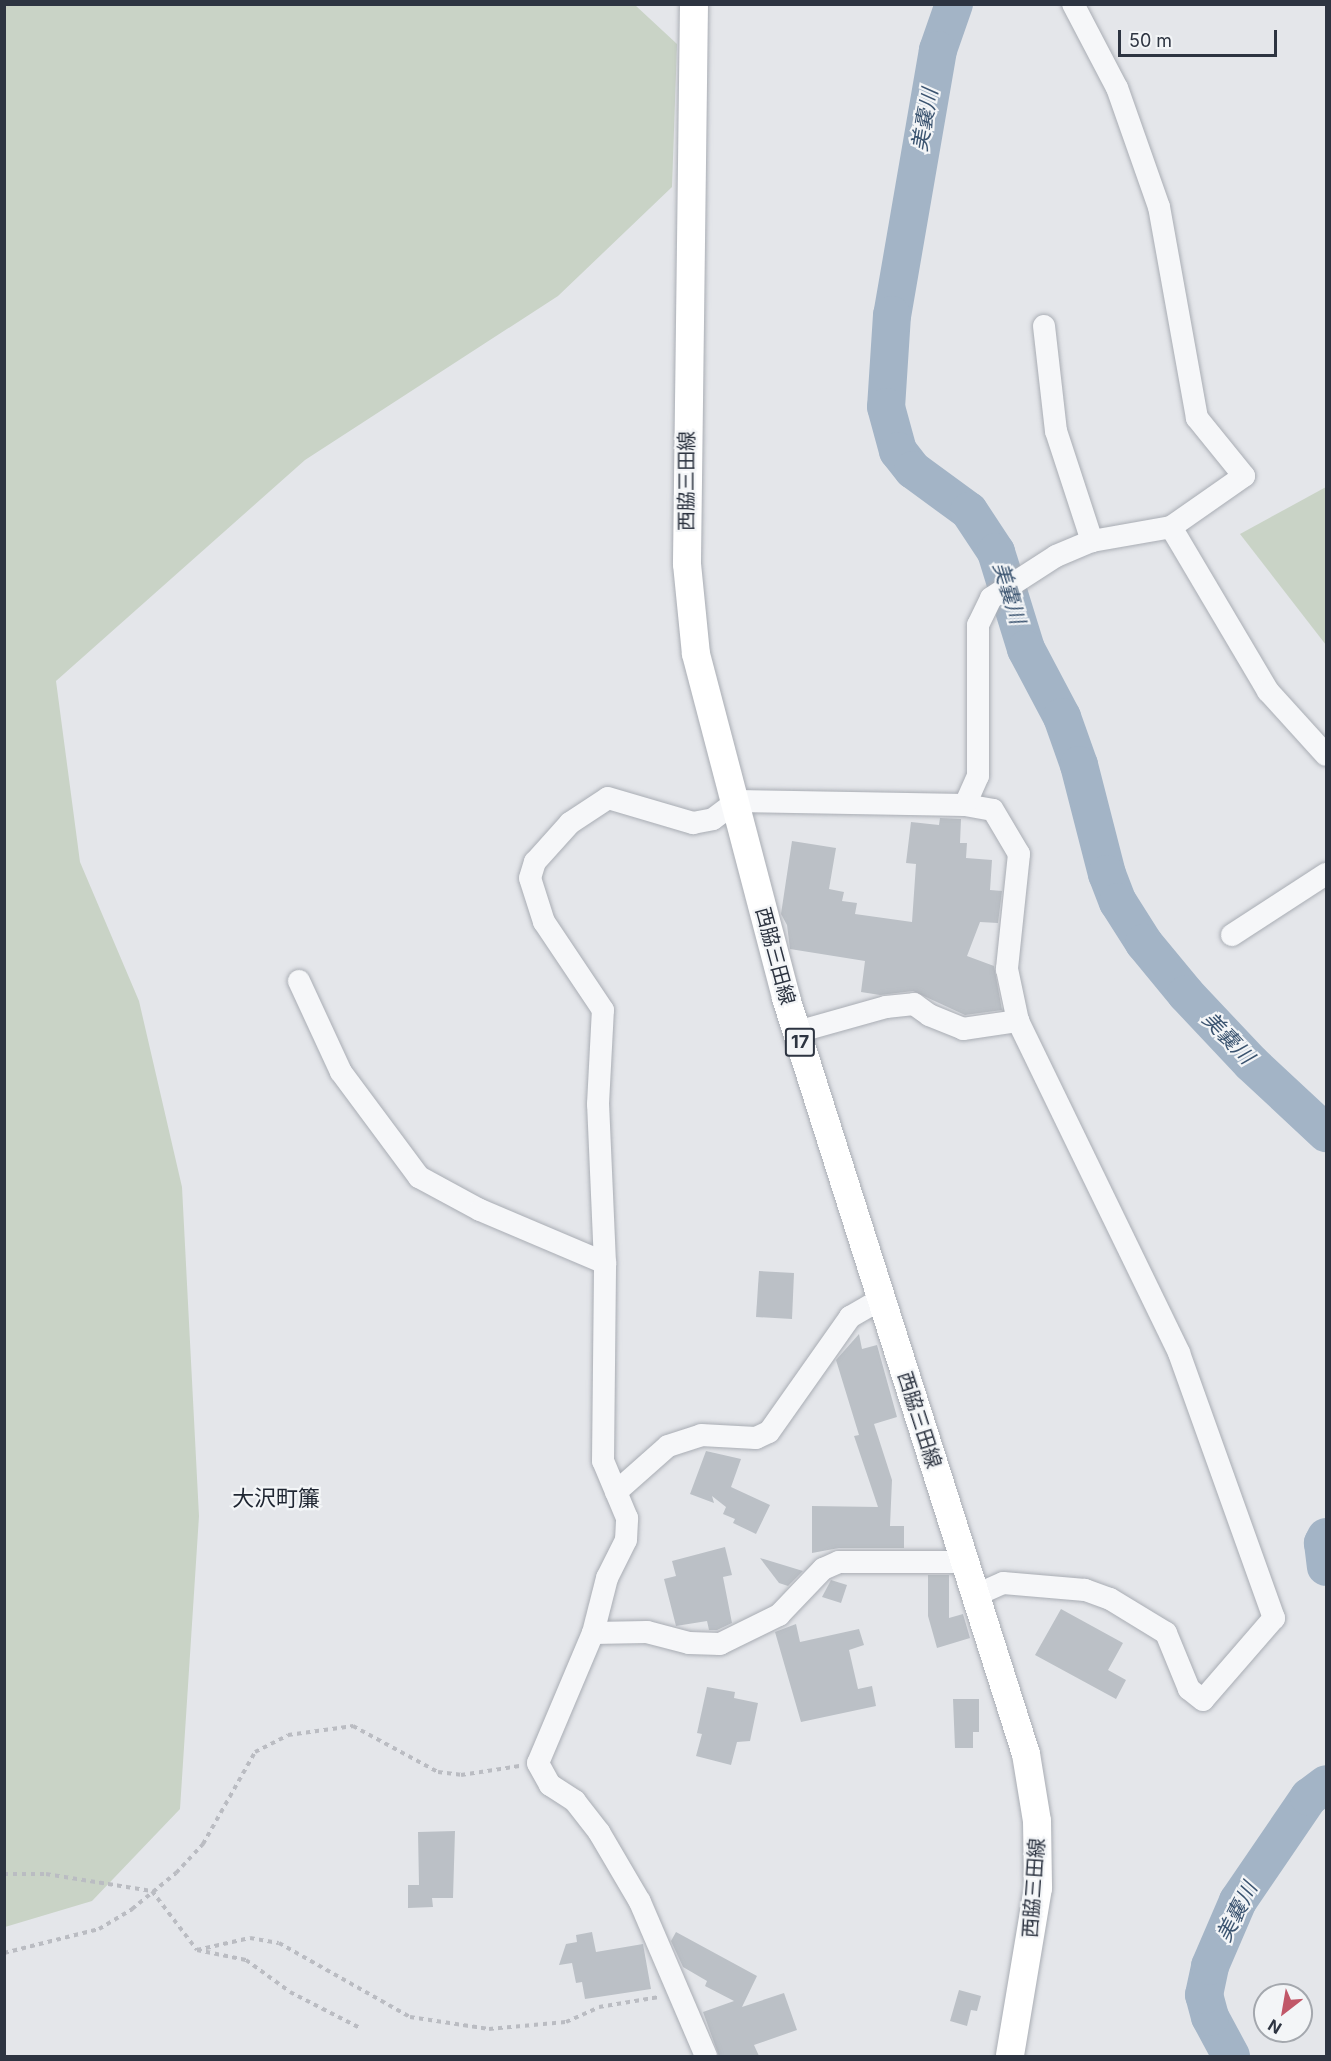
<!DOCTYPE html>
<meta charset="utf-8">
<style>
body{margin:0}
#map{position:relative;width:1331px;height:2061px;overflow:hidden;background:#e4e6ea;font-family:Inter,"Noto Sans JP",sans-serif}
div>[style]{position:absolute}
.green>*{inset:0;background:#c9d3c6}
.river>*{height:38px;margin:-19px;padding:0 19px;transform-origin:19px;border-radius:19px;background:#a3b4c6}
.building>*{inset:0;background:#bbc0c6}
.path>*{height:4px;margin-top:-2px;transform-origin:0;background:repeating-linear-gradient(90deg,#babcc2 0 4.5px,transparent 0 9px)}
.roads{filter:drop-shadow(0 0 2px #a9adb4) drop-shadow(0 0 2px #a9adb4)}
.minor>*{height:22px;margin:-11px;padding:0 11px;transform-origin:11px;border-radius:11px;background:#f6f7f9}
.major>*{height:28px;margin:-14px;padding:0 14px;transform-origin:14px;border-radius:14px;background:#fff}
span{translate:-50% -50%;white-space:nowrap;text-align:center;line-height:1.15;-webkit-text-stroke:4.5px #f3f5f7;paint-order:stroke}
.shield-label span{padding:2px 4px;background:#f3f5f7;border:2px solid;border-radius:4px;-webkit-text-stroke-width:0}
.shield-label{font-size:18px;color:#2d3441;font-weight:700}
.street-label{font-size:20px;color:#2d3441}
.water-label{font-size:21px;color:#3b5470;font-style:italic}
.quarter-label{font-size:22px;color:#1f2632}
.frame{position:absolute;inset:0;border:6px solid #2d3441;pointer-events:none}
.north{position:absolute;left:1253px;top:1983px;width:60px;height:60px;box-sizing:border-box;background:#f3f5f7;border:2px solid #a4a8ae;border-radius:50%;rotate:211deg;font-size:16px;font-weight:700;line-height:24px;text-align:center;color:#2d3441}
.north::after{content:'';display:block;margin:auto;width:21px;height:27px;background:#c15768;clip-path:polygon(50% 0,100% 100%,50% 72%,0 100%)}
.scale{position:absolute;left:1118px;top:30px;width:159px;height:27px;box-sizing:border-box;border:3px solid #2d3441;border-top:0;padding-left:8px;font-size:18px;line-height:21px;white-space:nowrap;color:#2d3441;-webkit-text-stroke:4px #f3f5f7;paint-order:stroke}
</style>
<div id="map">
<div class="green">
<div style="clip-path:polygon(4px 5px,635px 5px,677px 44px,672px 187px,558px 296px,305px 460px,56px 681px,80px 862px,139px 1001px,182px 1187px,199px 1516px,180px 1809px,92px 1901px,5px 1927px)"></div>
<div style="clip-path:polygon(1326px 487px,1326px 645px,1240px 534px)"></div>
</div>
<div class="river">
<div style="left:954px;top:4px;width:49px;rotate:109.2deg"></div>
<div style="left:938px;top:50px;width:269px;rotate:99.8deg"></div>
<div style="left:892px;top:315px;width:92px;rotate:93.7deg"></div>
<div style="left:886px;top:407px;width:46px;rotate:74.7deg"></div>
<div style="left:898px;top:451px;width:24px;rotate:52deg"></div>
<div style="left:913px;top:470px;width:69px;rotate:36.2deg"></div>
<div style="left:969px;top:511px;width:49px;rotate:56.6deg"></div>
<div style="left:996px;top:552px;width:102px;rotate:72.8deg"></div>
<div style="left:1026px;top:649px;width:77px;rotate:62.1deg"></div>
<div style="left:1062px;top:717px;width:51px;rotate:70.5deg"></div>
<div style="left:1079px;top:765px;width:113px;rotate:75.6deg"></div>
<div style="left:1107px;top:874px;width:30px;rotate:69deg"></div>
<div style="left:1118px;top:902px;width:49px;rotate:57.6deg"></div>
<div style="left:1144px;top:943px;width:66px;rotate:50.5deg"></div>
<div style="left:1186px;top:994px;width:95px;rotate:46.7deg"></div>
<div style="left:1251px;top:1063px;width:103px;rotate:43deg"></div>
<div style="left:1326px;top:1537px;width:7px;rotate:117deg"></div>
<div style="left:1323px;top:1543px;width:24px;rotate:83deg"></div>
<div style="left:1231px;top:2056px;width:44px;rotate:-118.3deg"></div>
<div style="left:1210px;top:2017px;width:23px;rotate:-105deg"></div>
<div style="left:1204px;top:1995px;width:30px;rotate:-78deg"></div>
<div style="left:1210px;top:1966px;width:71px;rotate:-66.7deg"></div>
<div style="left:1238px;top:1901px;width:126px;rotate:-55.7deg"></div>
<div style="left:1309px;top:1797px;width:21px;rotate:-37deg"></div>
</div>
<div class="building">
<div style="clip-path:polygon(940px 818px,961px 819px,960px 843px,967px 843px,966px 858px,992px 860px,990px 890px,1002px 891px,998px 923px,980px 922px,967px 956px,994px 966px,1002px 1010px,965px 1015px,913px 991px,880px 995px,861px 992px,865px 961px,790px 949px,787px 925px,781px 914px,792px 841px,836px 848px,829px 889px,844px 892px,842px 901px,857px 903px,855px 914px,912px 922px,916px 864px,906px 863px,911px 822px,939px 825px)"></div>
<div style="clip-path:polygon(759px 1271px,794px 1273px,792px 1319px,756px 1317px)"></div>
<div style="clip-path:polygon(859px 1334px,862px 1349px,877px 1345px,897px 1417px,874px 1424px,892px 1480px,890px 1526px,904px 1526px,904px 1548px,839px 1548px,812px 1553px,812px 1506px,878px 1507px,854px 1436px,859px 1435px,836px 1360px)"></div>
<div style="clip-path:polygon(706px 1451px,741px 1459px,731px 1487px,770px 1505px,756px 1534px,733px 1523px,735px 1519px,723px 1514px,726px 1507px,712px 1496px,714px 1503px,690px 1494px)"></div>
<div style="clip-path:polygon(725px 1547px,732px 1575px,723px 1577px,732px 1623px,717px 1630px,709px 1630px,707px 1621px,676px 1626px,664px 1579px,676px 1576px,672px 1561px)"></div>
<div style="clip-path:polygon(760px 1558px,803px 1571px,788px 1586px,779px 1583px)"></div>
<div style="clip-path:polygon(928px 1575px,949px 1575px,949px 1618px,963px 1614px,970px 1638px,937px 1648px,928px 1616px)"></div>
<div style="clip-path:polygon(831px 1580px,847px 1585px,841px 1603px,822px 1597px)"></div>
<div style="clip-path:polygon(1061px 1609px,1123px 1643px,1108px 1670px,1126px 1680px,1116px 1699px,1035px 1655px)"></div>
<div style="clip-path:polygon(796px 1624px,800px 1642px,859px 1629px,864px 1645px,849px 1650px,858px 1689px,872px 1686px,876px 1706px,801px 1722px,775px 1632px)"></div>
<div style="clip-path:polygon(707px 1687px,735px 1692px,734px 1698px,758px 1703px,750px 1741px,737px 1742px,731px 1765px,696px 1756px,702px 1734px,697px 1733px)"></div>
<div style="clip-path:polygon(953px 1699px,979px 1699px,979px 1732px,973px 1732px,973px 1748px,955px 1748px)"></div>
<div style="clip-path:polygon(455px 1831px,453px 1898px,432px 1898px,433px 1907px,408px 1908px,408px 1885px,419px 1885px,418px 1832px)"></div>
<div style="clip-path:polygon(592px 1932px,596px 1952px,643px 1944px,651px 1989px,585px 1999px,582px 1982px,576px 1983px,572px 1963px,559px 1965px,566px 1944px,577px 1942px,576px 1935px)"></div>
<div style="clip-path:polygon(676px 1932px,757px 1976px,742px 2007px,784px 1993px,797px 2030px,754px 2045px,759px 2056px,719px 2056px,703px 2012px,734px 2001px,705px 1986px,707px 1981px,683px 1967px,671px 1941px)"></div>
<div style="clip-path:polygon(959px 1990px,981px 1996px,977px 2011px,971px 2010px,967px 2026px,950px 2021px)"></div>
</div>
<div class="path">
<div style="left:4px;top:1874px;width:42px"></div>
<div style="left:46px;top:1874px;width:107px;rotate:9.1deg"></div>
<div style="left:152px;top:1891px;width:74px;rotate:52.7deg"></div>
<div style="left:197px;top:1950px;width:50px;rotate:11.5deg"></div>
<div style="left:246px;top:1960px;width:54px;rotate:36deg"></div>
<div style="left:290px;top:1992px;width:79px;rotate:27.2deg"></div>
<div style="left:197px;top:1950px;width:54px;rotate:-12.8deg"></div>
<div style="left:250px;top:1938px;width:29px;rotate:10deg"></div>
<div style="left:279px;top:1943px;width:150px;rotate:29.5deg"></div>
<div style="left:410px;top:2017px;width:80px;rotate:8.6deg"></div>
<div style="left:489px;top:2029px;width:77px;rotate:-5.2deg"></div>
<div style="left:566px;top:2022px;width:36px;rotate:-24deg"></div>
<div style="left:599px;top:2007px;width:61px;rotate:-9.5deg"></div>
<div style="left:4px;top:1953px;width:98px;rotate:-14.2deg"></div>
<div style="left:99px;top:1929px;width:39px;rotate:-31deg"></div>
<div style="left:132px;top:1909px;width:57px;rotate:-39.3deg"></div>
<div style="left:176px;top:1873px;width:40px;rotate:-47deg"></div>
<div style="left:203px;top:1844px;width:106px;rotate:-60.5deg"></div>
<div style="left:255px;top:1752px;width:37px;rotate:-27deg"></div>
<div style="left:288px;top:1735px;width:66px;rotate:-7.9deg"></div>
<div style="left:353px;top:1726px;width:97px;rotate:28.4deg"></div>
<div style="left:438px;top:1772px;width:23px;rotate:7deg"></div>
<div style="left:461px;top:1775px;width:59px;rotate:-8.8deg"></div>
</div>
<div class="roads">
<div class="minor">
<div style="left:1044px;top:326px;width:106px;rotate:83.5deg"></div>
<div style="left:1056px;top:431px;width:116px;rotate:71.9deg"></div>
<div style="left:1171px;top:527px;width:191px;rotate:59.4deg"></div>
<div style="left:1268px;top:691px;width:86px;rotate:47.8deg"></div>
<div style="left:965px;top:805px;width:28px;rotate:10deg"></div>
<div style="left:993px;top:810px;width:51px;rotate:59.4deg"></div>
<div style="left:1019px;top:854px;width:116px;rotate:96deg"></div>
<div style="left:1007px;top:969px;width:53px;rotate:78.1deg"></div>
<div style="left:1018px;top:1021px;width:369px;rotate:64.1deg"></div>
<div style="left:1179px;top:1353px;width:282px;rotate:70.3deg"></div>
<div style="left:1274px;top:1618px;width:108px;rotate:130.9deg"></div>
<div style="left:1203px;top:1700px;width:18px;rotate:-142deg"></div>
<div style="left:1189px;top:1689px;width:61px;rotate:-112.3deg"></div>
<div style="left:1166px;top:1633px;width:66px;rotate:-148.7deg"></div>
<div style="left:1110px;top:1599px;width:27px;rotate:-160deg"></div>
<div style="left:1085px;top:1590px;width:82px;rotate:-175.1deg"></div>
<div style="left:1003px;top:1583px;width:30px;rotate:156deg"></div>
<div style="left:1232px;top:935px;width:112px;rotate:-33deg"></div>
<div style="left:299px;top:981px;width:100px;rotate:65.2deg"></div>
<div style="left:341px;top:1072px;width:131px;rotate:53.4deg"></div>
<div style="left:419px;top:1177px;width:69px;rotate:28.4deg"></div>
<div style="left:480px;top:1210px;width:136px;rotate:23deg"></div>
<div style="left:797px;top:1032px;width:92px;rotate:-15.7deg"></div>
<div style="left:886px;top:1007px;width:28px;rotate:-6deg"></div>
<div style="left:914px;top:1004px;width:19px;rotate:36deg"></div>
<div style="left:929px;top:1015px;width:37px;rotate:22deg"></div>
<div style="left:963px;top:1029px;width:56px;rotate:-8.3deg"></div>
<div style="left:616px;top:1492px;width:69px;rotate:-41.5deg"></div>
<div style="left:668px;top:1446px;width:35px;rotate:-18deg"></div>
<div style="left:701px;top:1435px;width:55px;rotate:3.1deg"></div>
<div style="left:756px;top:1438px;width:14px;rotate:-25deg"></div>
<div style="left:769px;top:1432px;width:141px;rotate:-54.8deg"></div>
<div style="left:850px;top:1317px;width:36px;rotate:-30deg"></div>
<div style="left:593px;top:1633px;width:54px;rotate:-1.1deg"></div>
<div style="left:647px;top:1632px;width:43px;rotate:14.7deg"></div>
<div style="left:689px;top:1643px;width:31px;rotate:2deg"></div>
<div style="left:720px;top:1644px;width:66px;rotate:-26.2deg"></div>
<div style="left:779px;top:1615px;width:64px;rotate:-46.3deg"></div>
<div style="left:823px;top:1569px;width:17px;rotate:-24deg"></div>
<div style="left:839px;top:1562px;width:127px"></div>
<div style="left:706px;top:2056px;width:168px;rotate:-113.2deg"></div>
<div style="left:640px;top:1902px;width:81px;rotate:-120.4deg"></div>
<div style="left:599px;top:1832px;width:39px;rotate:-128deg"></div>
<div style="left:575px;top:1801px;width:30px;rotate:-147deg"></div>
<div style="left:550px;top:1785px;width:25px;rotate:-119deg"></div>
<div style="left:538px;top:1763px;width:141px;rotate:-67.1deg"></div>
<div style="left:593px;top:1633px;width:57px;rotate:-75.7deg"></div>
<div style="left:607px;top:1578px;width:42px;rotate:-63.4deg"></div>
<div style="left:626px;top:1540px;width:22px;rotate:-87deg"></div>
<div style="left:627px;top:1518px;width:62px;rotate:-112.8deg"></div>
<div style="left:603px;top:1461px;width:198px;rotate:-89.4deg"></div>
<div style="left:605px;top:1263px;width:159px;rotate:-92.5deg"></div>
<div style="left:598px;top:1104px;width:94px;rotate:-87deg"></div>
<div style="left:603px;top:1010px;width:106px;rotate:-123.8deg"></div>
<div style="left:544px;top:922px;width:46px;rotate:-107.7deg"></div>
<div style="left:530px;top:878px;width:17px;rotate:-73deg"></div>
<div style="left:535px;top:862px;width:52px;rotate:-48.1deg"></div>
<div style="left:570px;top:823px;width:45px;rotate:-33.3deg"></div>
<div style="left:608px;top:798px;width:89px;rotate:16.4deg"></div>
<div style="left:693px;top:823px;width:20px;rotate:-11deg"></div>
<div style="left:713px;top:819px;width:30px;rotate:-37deg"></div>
<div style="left:737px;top:801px;width:228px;rotate:1deg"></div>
<div style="left:965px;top:805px;width:32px;rotate:-66deg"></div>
<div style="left:978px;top:776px;width:151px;rotate:-90deg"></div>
<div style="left:978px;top:625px;width:30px;rotate:-64deg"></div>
<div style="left:991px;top:598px;width:77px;rotate:-32.9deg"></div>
<div style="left:1056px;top:556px;width:39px;rotate:-23deg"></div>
<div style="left:1092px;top:541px;width:80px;rotate:-10deg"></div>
<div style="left:1171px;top:527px;width:89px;rotate:-34.9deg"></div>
<div style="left:1244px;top:476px;width:75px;rotate:-129deg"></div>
<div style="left:1197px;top:418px;width:214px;rotate:-100.2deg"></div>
<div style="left:1159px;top:207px;width:126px;rotate:-109.4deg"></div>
<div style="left:1117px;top:88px;width:95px;rotate:-117.6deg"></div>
</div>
<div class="major">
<div style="left:694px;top:4px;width:560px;rotate:90.72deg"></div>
<div style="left:687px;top:564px;width:90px;rotate:84.3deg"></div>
<div style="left:696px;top:654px;width:356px;rotate:75.3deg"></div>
<div style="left:786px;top:998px;width:793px;rotate:72.39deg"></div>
<div style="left:1026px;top:1754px;width:68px;rotate:80.7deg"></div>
<div style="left:1037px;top:1821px;width:67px;rotate:89.1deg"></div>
<div style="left:1038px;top:1888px;width:170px;rotate:99.5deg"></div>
</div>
</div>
<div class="shield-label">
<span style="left:800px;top:1042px">17</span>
</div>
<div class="street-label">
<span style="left:687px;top:481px;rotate:-90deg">西脇三田線</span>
<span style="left:775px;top:956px;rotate:75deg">西脇三田線</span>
<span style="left:919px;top:1420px;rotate:72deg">西脇三田線</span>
<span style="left:1034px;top:1888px;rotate:-86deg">西脇三田線</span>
</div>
<div class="water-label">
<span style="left:925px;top:120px;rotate:-80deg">美嚢川</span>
<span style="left:1009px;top:593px;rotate:73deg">美嚢川</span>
<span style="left:1228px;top:1038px;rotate:46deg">美嚢川</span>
<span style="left:1237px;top:1912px;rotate:-63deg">美嚢川</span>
</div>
<div class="quarter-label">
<span style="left:276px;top:1499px">大沢町簾</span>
</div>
<div class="frame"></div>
<div class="north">N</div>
<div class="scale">50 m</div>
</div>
